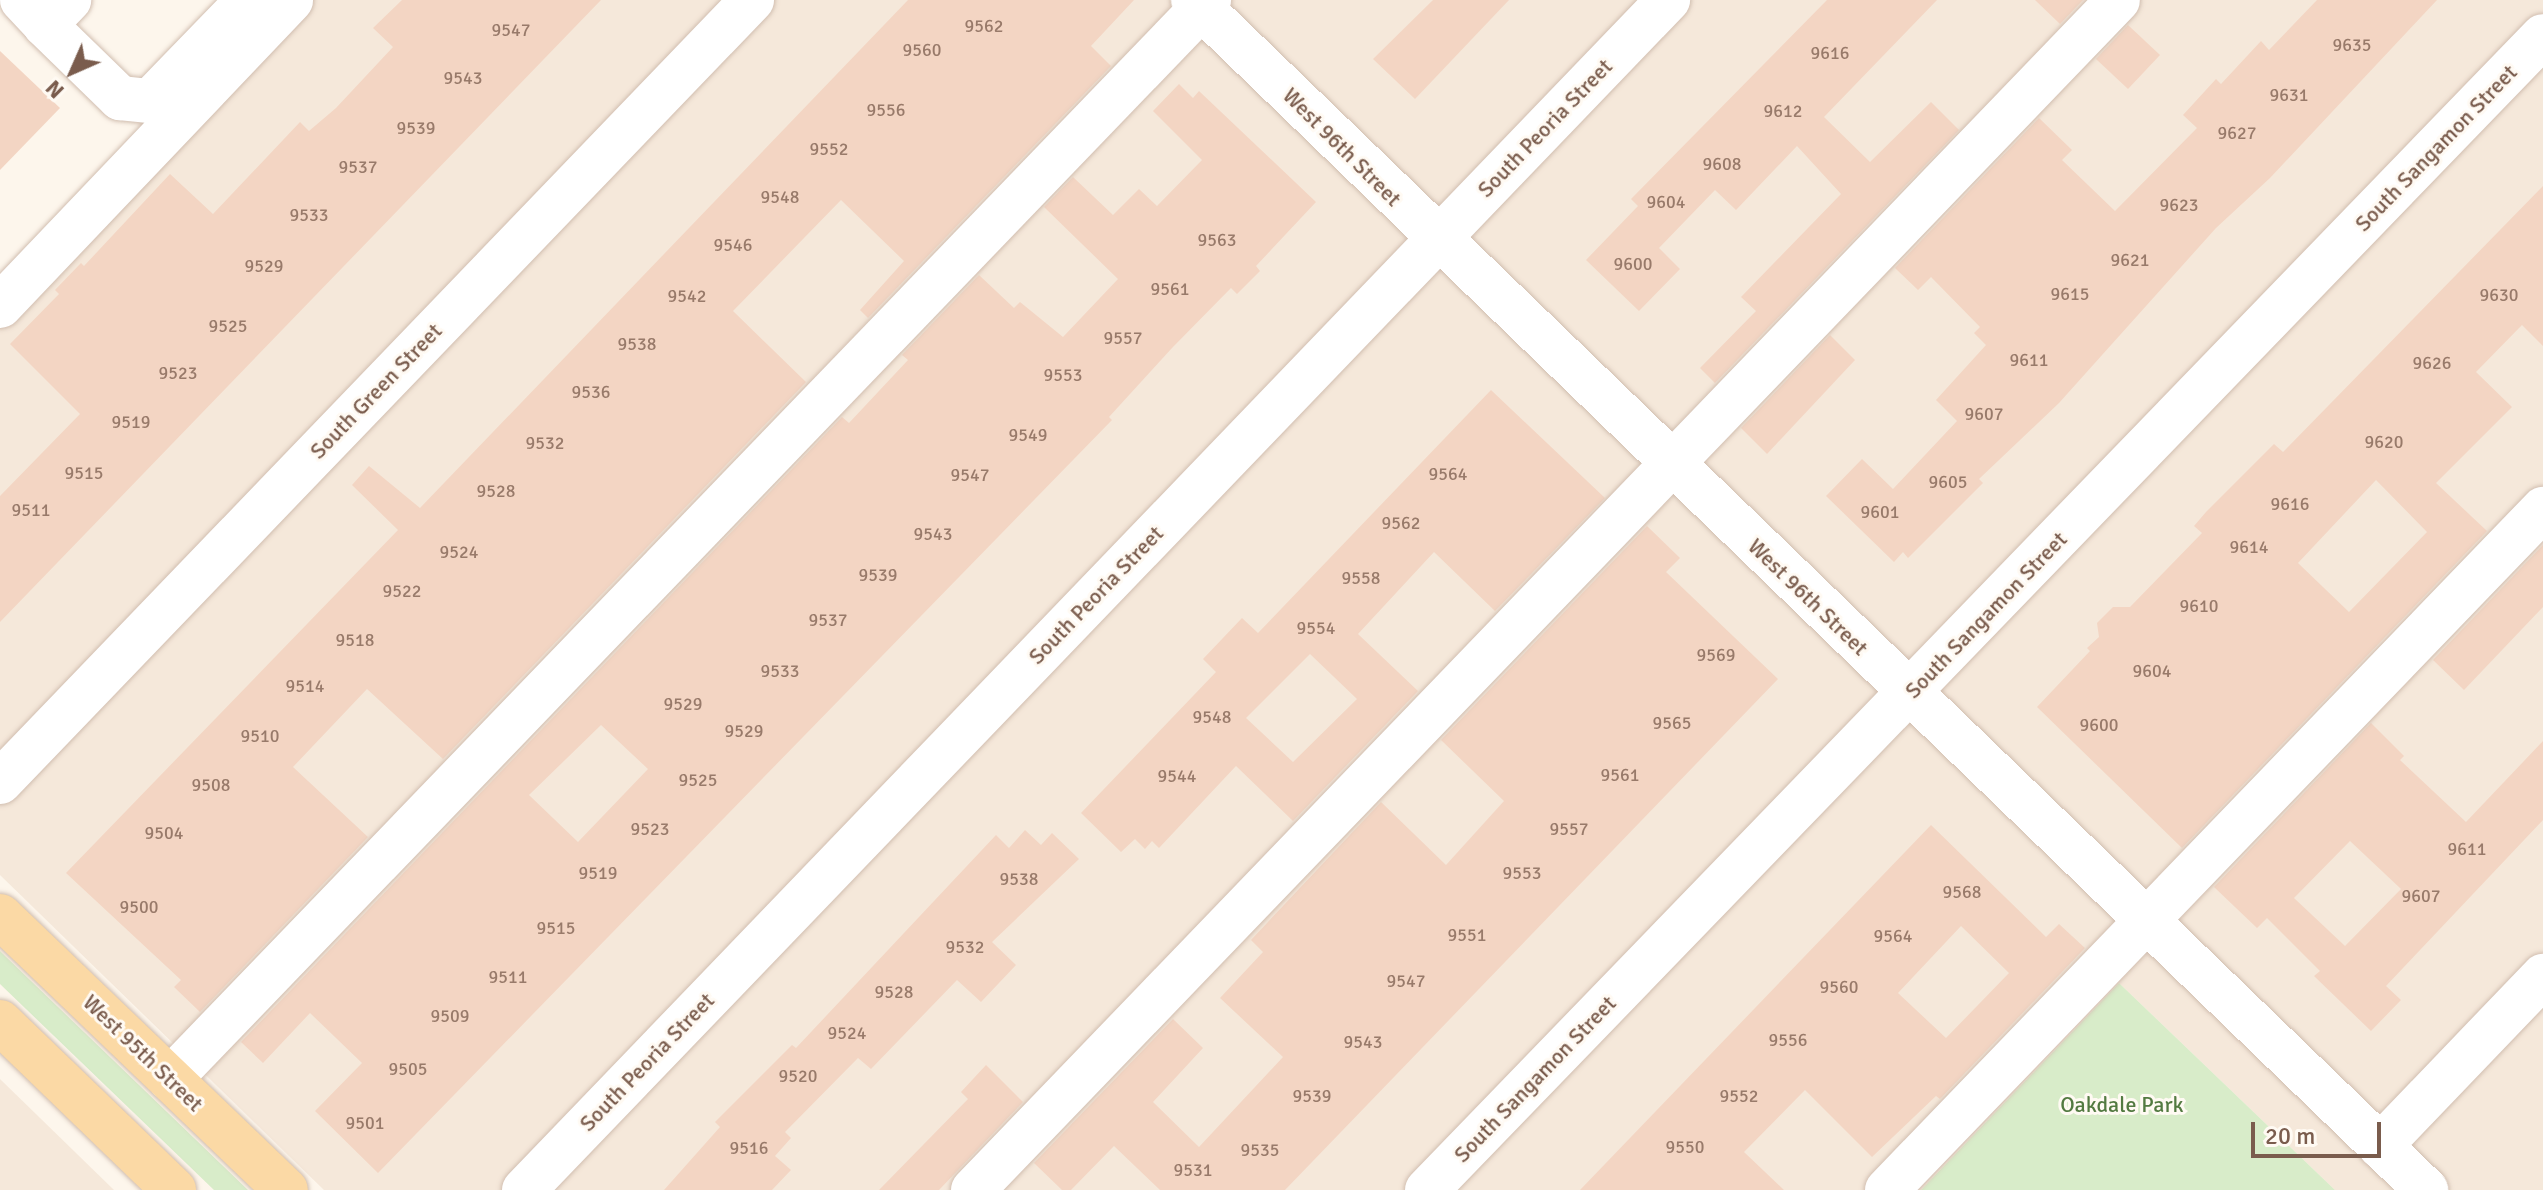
<!DOCTYPE html>
<style>
body{margin:0}
#map{position:relative;width:2543px;height:1190px;overflow:hidden;background:#fdf6ec;font-family:Signika,sans-serif}
div>[style]{position:absolute}
.residential>*{inset:0;background:#f5e8da}
.green>*{inset:0;background:#d8ecc9}
.building>*{inset:0;background:#f3d5c3}
.roads{filter:drop-shadow(0 0 2px #d1beb0) drop-shadow(0 0 2px #d1beb0)}
.minor>*{height:44px;margin:-22px;padding:0 22px;transform-origin:22px;border-radius:22px;background:#fff}
.major>*{height:44px;margin:-22px;padding:0 22px;transform-origin:22px;border-radius:22px;background:#fbd9a5}
span{translate:-50% -50%;white-space:nowrap;text-align:center;line-height:1.15;-webkit-text-stroke:6px #fffaf3;paint-order:stroke}
.number-label{font-size:18px;color:#987a6a}
.number-label span{-webkit-text-stroke-width:0}
.street-label{font-size:22px;color:#7a5c4d}
.park-label{font-size:22px;color:#537a41}
.north{position:absolute;left:32px;top:32px;width:80px;height:80px;-webkit-text-stroke:6px #fffaf3;paint-order:stroke;rotate:225deg;font-size:22px;font-weight:700;line-height:32px;text-align:center;color:#7a5c4d}
.north::after{content:'';display:block;margin:auto;width:28px;height:36px;background:#7a5c4d;clip-path:polygon(50% 0,100% 100%,50% 72%,0 100%)}
.scale{position:absolute;left:2251px;top:1122px;width:130px;height:36px;box-sizing:border-box;border:4px solid #7a5c4d;border-top:0;padding-left:10px;font-size:24px;line-height:28px;white-space:nowrap;color:#7a5c4d;-webkit-text-stroke:6px #fffaf3;paint-order:stroke}
</style>
<div id="map">
<div class="residential">
<div style="clip-path:polygon(269px 0,2543px 0,2543px 1190px,2335px 1190px,2119px 983px,1921px 1190px,324px 1190px,0 875px,0 283px)"></div>
<div style="clip-path:polygon(0 1079px,114px 1190px,0 1190px)"></div>
</div>
<div class="green">
<div style="clip-path:polygon(0 951px,2px 953px,248px 1190px,214px 1190px,0 984px)"></div>
<div style="clip-path:polygon(2119px 983px,2335px 1190px,1921px 1190px)"></div>
</div>
<div class="building">
<div style="clip-path:polygon(402px 0,601px 0,0 622px,0 496px,80px 414px,10px 344px,59px 294px,55px 290px,81px 263px,84px 266px,170px 174px,213px 214px,300px 122px,309px 131px,336px 108px,393px 47px,373px 28px)"></div>
<div style="clip-path:polygon(908px 0,1134px 0,1091px 46px,1111px 66px,868px 318px,860px 310px,904px 261px,841px 200px,733px 311px,806px 382px,443px 759px,367px 689px,293px 767px,368px 837px,200px 1012px,174px 987px,181px 980px,66px 873px,398px 530px,352px 485px,369px 466px,420px 508px)"></div>
<div style="clip-path:polygon(1433px 0,1509px 0,1415px 99px,1373px 59px)"></div>
<div style="clip-path:polygon(1827px 0,1937px 0,1824px 117px,1870px 162px,1931px 102px,1959px 130px,1715px 383px,1700px 368px,1756px 311px,1741px 297px,1841px 194px,1797px 146px,1736px 210px,1715px 190px,1659px 248px,1680px 269px,1639px 311px,1586px 260px,1638px 206px,1631px 199px)"></div>
<div style="clip-path:polygon(2035px 0,2083px 0,2060px 24px)"></div>
<div style="clip-path:polygon(2317px 0,2437px 0,2270px 178px,2216px 228px,2059px 403px,1979px 479px,1983px 483px,1908px 558px,1903px 552px,1894px 562px,1826px 496px,1862px 459px,1893px 489px,1957px 421px,1936px 400px,1986px 345px,1974px 333px,1980px 327px,1931px 277px,1918px 290px,1895px 268px,2039px 118px,2072px 150px,2062px 160px,2115px 211px,2197px 128px,2183px 115px,2216px 79px,2221px 84px,2261px 41px,2269px 50px)"></div>
<div style="clip-path:polygon(2128px 25px,2160px 55px,2128px 89px,2096px 59px)"></div>
<div style="clip-path:polygon(0 51px,60px 108px,0 170px)"></div>
<div style="clip-path:polygon(evenodd,1179px 84px,1193px 98px,1199px 91px,1316px 202px,1256px 266px,1260px 271px,1237px 294px,1231px 288px,1172px 348px,1109px 417px,1112px 420px,378px 1173px,315px 1111px,362px 1063px,310px 1013px,263px 1063px,241px 1042px,842px 417px,849px 423px,908px 360px,902px 355px,979px 275px,1014px 308px,1020px 302px,1063px 337px,1118px 279px,1044px 207px,1073px 177px,1113px 215px,1139px 189px,1157px 206px,1202px 160px,1153px 111px,1179px 84px,601px 725px,648px 769px,578px 842px,529px 795px,601px 725px)"></div>
<div style="clip-path:polygon(evenodd,2543px 186px,2543px 346px,2522px 325px,2476px 372px,2512px 407px,2436px 483px,2487px 531px,2182px 848px,2037px 707px,2090px 651px,2087px 648px,2099px 637px,2097px 623px,2113px 607px,2130px 607px,2202px 533px,2194px 526px,2206px 512px,2274px 444px,2283px 452px,2543px 186px,2376px 480px,2427px 532px,2349px 612px,2298px 563px,2376px 480px)"></div>
<div style="clip-path:polygon(1830px 335px,1855px 360px,1767px 454px,1741px 428px)"></div>
<div style="clip-path:polygon(evenodd,1491px 390px,1605px 498px,1495px 611px,1434px 552px,1358px 634px,1418px 691px,1293px 821px,1236px 766px,1159px 848px,1152px 841px,1145px 849px,1135px 839px,1121px 852px,1081px 813px,1216px 672px,1203px 659px,1242px 618px,1258px 633px,1491px 390px,1310px 654px,1357px 699px,1293px 762px,1246px 718px,1310px 654px)"></div>
<div style="clip-path:polygon(1647px 526px,1680px 558px,1666px 572px,1778px 679px,1285px 1190px,1160px 1190px,1114px 1146px,1071px 1190px,1062px 1190px,1034px 1163px,1173px 1019px,1203px 1048px,1153px 1102px,1199px 1147px,1283px 1057px,1220px 998px,1263px 952px,1251px 940px,1381px 802px,1446px 865px,1504px 801px,1441px 740px)"></div>
<div style="clip-path:polygon(2543px 545px,2543px 607px,2464px 690px,2433px 660px)"></div>
<div style="clip-path:polygon(evenodd,2371px 723px,2404px 756px,2400px 760px,2466px 822px,2543px 741px,2543px 820px,2386px 986px,2401px 1000px,2371px 1031px,2314px 976px,2320px 971px,2267px 918px,2257px 928px,2214px 887px,2371px 723px,2350px 841px,2401px 889px,2345px 946px,2294px 898px,2350px 841px)"></div>
<div style="clip-path:polygon(evenodd,1931px 825px,2046px 937px,2059px 924px,2085px 948px,1940px 1099px,1936px 1096px,1872px 1157px,1805px 1090px,1744px 1152px,1784px 1190px,1580px 1190px,1931px 825px,1961px 926px,2009px 973px,1946px 1038px,1898px 993px,1961px 926px)"></div>
<div style="clip-path:polygon(1025px 830px,1041px 845px,1052px 833px,1079px 859px,992px 942px,1016px 965px,981px 1002px,957px 980px,871px 1069px,858px 1058px,785px 1132px,791px 1138px,775px 1156px,791px 1170px,772px 1190px,664px 1190px,720px 1127px,715px 1122px,792px 1045px,796px 1048px,996px 835px,1009px 848px)"></div>
<div style="clip-path:polygon(986px 1065px,1023px 1102px,939px 1190px,879px 1190px,968px 1099px,961px 1092px)"></div>
</div>
<div class="roads">
<div class="minor">
<div style="left:22px;top:0;width:34px;rotate:47deg"></div>
<div style="left:45px;top:25px;width:35px;rotate:-46deg"></div>
<div style="left:1193px;top:0;width:1714px;rotate:43.98deg"></div>
<div style="left:45px;top:25px;width:105px;rotate:44.2deg"></div>
<div style="left:120px;top:98px;width:30px;rotate:6deg"></div>
<div style="left:150px;top:101px;width:141px;rotate:-45.9deg"></div>
<div style="left:0;top:306px;width:422px;rotate:-46.4deg"></div>
<div style="left:0;top:782px;width:1085px;rotate:-46.12deg"></div>
<div style="left:170px;top:1079px;width:1498px;rotate:-46.08deg"></div>
<div style="left:2380px;top:1146px;width:236px;rotate:-46.2deg"></div>
<div style="left:524px;top:1190px;width:1651px;rotate:-46.13deg"></div>
<div style="left:973px;top:1190px;width:1651px;rotate:-46.1deg"></div>
<div style="left:1427px;top:1190px;width:1605px;rotate:-45.96deg"></div>
<div style="left:1887px;top:1190px;width:946px;rotate:-46.07deg"></div>
</div>
<div class="major">
<div style="left:0;top:916px;width:396px;rotate:43.8deg"></div>
<div style="left:0;top:1022px;width:242px;rotate:44deg"></div>
</div>
</div>
<div class="number-label">
<span style="left:984px;top:26px">9562</span>
<span style="left:511px;top:30px">9547</span>
<span style="left:2352px;top:45px">9635</span>
<span style="left:922px;top:50px">9560</span>
<span style="left:1830px;top:53px">9616</span>
<span style="left:463px;top:78px">9543</span>
<span style="left:2289px;top:95px">9631</span>
<span style="left:886px;top:110px">9556</span>
<span style="left:1783px;top:111px">9612</span>
<span style="left:416px;top:128px">9539</span>
<span style="left:2237px;top:133px">9627</span>
<span style="left:829px;top:149px">9552</span>
<span style="left:1722px;top:164px">9608</span>
<span style="left:358px;top:167px">9537</span>
<span style="left:780px;top:197px">9548</span>
<span style="left:1666px;top:202px">9604</span>
<span style="left:2179px;top:205px">9623</span>
<span style="left:309px;top:215px">9533</span>
<span style="left:1217px;top:240px">9563</span>
<span style="left:733px;top:245px">9546</span>
<span style="left:2130px;top:260px">9621</span>
<span style="left:1633px;top:264px">9600</span>
<span style="left:264px;top:266px">9529</span>
<span style="left:1170px;top:289px">9561</span>
<span style="left:2070px;top:294px">9615</span>
<span style="left:2499px;top:295px">9630</span>
<span style="left:687px;top:296px">9542</span>
<span style="left:228px;top:326px">9525</span>
<span style="left:1123px;top:338px">9557</span>
<span style="left:637px;top:344px">9538</span>
<span style="left:2029px;top:360px">9611</span>
<span style="left:2432px;top:363px">9626</span>
<span style="left:178px;top:373px">9523</span>
<span style="left:1063px;top:375px">9553</span>
<span style="left:591px;top:392px">9536</span>
<span style="left:1984px;top:414px">9607</span>
<span style="left:131px;top:422px">9519</span>
<span style="left:1028px;top:435px">9549</span>
<span style="left:2384px;top:442px">9620</span>
<span style="left:545px;top:443px">9532</span>
<span style="left:84px;top:473px">9515</span>
<span style="left:1448px;top:474px">9564</span>
<span style="left:970px;top:475px">9547</span>
<span style="left:1948px;top:482px">9605</span>
<span style="left:496px;top:491px">9528</span>
<span style="left:2290px;top:504px">9616</span>
<span style="left:31px;top:510px">9511</span>
<span style="left:1880px;top:512px">9601</span>
<span style="left:1401px;top:523px">9562</span>
<span style="left:933px;top:534px">9543</span>
<span style="left:2249px;top:547px">9614</span>
<span style="left:459px;top:552px">9524</span>
<span style="left:878px;top:575px">9539</span>
<span style="left:1361px;top:578px">9558</span>
<span style="left:402px;top:591px">9522</span>
<span style="left:2199px;top:606px">9610</span>
<span style="left:828px;top:620px">9537</span>
<span style="left:1316px;top:628px">9554</span>
<span style="left:355px;top:640px">9518</span>
<span style="left:1716px;top:655px">9569</span>
<span style="left:780px;top:671px">9533</span>
<span style="left:2152px;top:671px">9604</span>
<span style="left:305px;top:686px">9514</span>
<span style="left:683px;top:704px">9529</span>
<span style="left:1212px;top:717px">9548</span>
<span style="left:1672px;top:723px">9565</span>
<span style="left:2099px;top:725px">9600</span>
<span style="left:744px;top:731px">9529</span>
<span style="left:260px;top:736px">9510</span>
<span style="left:1620px;top:775px">9561</span>
<span style="left:1177px;top:776px">9544</span>
<span style="left:698px;top:780px">9525</span>
<span style="left:211px;top:785px">9508</span>
<span style="left:650px;top:829px">9523</span>
<span style="left:1569px;top:829px">9557</span>
<span style="left:164px;top:833px">9504</span>
<span style="left:2467px;top:849px">9611</span>
<span style="left:598px;top:873px">9519</span>
<span style="left:1522px;top:873px">9553</span>
<span style="left:1019px;top:879px">9538</span>
<span style="left:1962px;top:892px">9568</span>
<span style="left:2421px;top:896px">9607</span>
<span style="left:139px;top:907px">9500</span>
<span style="left:556px;top:928px">9515</span>
<span style="left:1467px;top:935px">9551</span>
<span style="left:1893px;top:936px">9564</span>
<span style="left:965px;top:947px">9532</span>
<span style="left:508px;top:977px">9511</span>
<span style="left:1406px;top:981px">9547</span>
<span style="left:1839px;top:987px">9560</span>
<span style="left:894px;top:992px">9528</span>
<span style="left:450px;top:1016px">9509</span>
<span style="left:847px;top:1033px">9524</span>
<span style="left:1788px;top:1040px">9556</span>
<span style="left:1363px;top:1042px">9543</span>
<span style="left:408px;top:1069px">9505</span>
<span style="left:798px;top:1076px">9520</span>
<span style="left:1312px;top:1096px">9539</span>
<span style="left:1739px;top:1096px">9552</span>
<span style="left:365px;top:1123px">9501</span>
<span style="left:1685px;top:1147px">9550</span>
<span style="left:749px;top:1148px">9516</span>
<span style="left:1260px;top:1150px">9535</span>
<span style="left:1193px;top:1170px">9531</span>
</div>
<div class="street-label">
<span style="left:1545px;top:128px;rotate:-46deg">South Peoria Street</span>
<span style="left:1342px;top:147px;rotate:45deg">West 96th Street</span>
<span style="left:2436px;top:148px;rotate:-46deg">South Sangamon Street</span>
<span style="left:376px;top:391px;rotate:-46deg">South Green Street</span>
<span style="left:1096px;top:595px;rotate:-46deg">South Peoria Street</span>
<span style="left:1808px;top:597px;rotate:44deg">West 96th Street</span>
<span style="left:1986px;top:615px;rotate:-46deg">South Sangamon Street</span>
<span style="left:143px;top:1053px;rotate:44deg">West 95th Street</span>
<span style="left:647px;top:1062px;rotate:-46deg">South Peoria Street</span>
<span style="left:1535px;top:1079px;rotate:-46deg">South Sangamon Street</span>
</div>
<div class="park-label">
<span style="left:2122px;top:1105px">Oakdale Park</span>
</div>
<div class="north">N</div>
<div class="scale">20 m</div>
</div>
